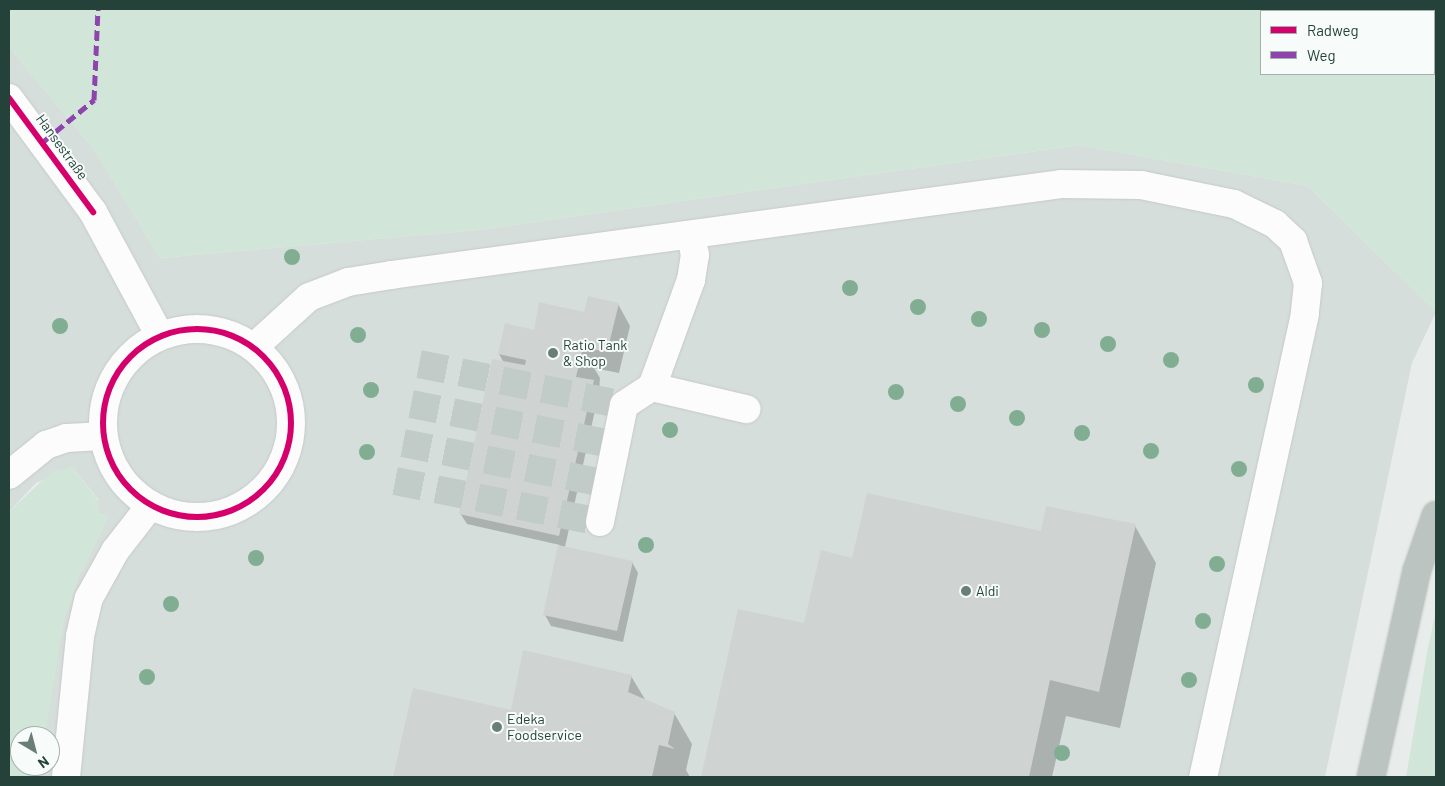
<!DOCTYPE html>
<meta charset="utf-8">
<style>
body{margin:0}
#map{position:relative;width:1445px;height:786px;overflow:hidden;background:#e8edeb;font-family:Barlow,sans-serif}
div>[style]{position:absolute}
.built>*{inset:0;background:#d6dedb}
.green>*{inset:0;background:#d1e6d8}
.shadow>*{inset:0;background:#0003}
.building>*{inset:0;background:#cfd4d2}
.minor-tunnel>*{height:28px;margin-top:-14px;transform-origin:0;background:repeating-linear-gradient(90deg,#c1cbc8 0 28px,transparent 0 42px)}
.roads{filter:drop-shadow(0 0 1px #c5cac8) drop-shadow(0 0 1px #c5cac8)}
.minor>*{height:28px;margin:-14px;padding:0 14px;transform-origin:14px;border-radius:14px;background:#fcfcfc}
.minor>.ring{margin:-14px;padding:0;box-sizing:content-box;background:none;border:28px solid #fcfcfc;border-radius:50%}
.highway>*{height:28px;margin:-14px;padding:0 14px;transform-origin:14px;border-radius:14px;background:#bcc4c2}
.quiet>*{height:5px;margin-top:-2.5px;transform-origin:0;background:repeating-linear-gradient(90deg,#8e44ad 0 10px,transparent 0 15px)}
.cycleway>*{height:6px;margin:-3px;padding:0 3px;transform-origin:3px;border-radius:3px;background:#d6006c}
.cycleway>.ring{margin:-3px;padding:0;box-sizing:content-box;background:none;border:6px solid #d6006c;border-radius:50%}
.trees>*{width:16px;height:16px;margin:-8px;border-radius:50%;background:#81ae93}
.dots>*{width:14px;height:14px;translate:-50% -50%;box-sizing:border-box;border:2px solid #f7fbf9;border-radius:50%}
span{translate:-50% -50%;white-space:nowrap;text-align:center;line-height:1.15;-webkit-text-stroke:4px #f7fbf9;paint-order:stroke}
.street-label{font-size:14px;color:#24423a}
.poi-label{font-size:14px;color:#24423a}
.left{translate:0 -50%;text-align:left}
.frame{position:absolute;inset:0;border:10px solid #24423a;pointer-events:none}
.legend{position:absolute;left:1260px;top:10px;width:175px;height:65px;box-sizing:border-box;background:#f7fbf9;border:1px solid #a3b1ad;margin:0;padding:6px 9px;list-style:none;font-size:15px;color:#24423a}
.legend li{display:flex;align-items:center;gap:10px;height:25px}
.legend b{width:25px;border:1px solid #a3b1ad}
.north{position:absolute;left:10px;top:726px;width:50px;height:50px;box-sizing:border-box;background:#f7fbf9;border:1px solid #a3b1ad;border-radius:50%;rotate:143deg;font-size:14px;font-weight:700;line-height:20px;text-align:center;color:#24423a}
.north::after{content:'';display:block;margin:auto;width:18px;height:22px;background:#697e78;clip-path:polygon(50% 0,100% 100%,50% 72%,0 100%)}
</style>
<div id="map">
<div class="built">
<div style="clip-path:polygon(9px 47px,96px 152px,160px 258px,478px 230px,1079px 145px,1308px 186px,1436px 312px,1412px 363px,1325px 777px,41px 777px,42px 766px,50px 766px,50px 736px,45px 736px,48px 698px,64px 619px,78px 577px,108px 517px,99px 513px,99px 500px,72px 467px,36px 483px,9px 512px)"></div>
</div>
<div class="green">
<div style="clip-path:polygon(evenodd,9px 9px,1436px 9px,1436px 312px,1308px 186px,1079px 145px,478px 230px,160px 258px,96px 152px,9px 47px,9px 9px,1261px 11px,1434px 11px,1434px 74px,1261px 74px,1261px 11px)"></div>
<div style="clip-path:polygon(72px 467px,99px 501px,99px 513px,108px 517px,78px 577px,64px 619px,45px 736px,20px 736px,20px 766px,42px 766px,41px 777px,9px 777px,9px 512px,51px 472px)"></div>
<div style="clip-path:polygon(1436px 610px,1436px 777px,1406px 777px,1427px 653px)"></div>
</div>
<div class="shadow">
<div style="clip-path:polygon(618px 304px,630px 326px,619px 373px,594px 368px,600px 378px,599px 392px,565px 547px,632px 562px,638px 573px,623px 642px,551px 626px,545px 615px,560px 545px,467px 524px,460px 513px,504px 363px,499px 354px,534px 331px)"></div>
<div style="clip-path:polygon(1135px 526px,1156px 563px,1120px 728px,1066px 716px,1052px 777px,702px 777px,739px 611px,807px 626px,853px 560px,1042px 533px)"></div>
<div style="clip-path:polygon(631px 676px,646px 701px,674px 713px,692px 744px,686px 770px,690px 777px,394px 777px,414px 689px,512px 711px)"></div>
</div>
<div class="building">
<div style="clip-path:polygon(588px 296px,619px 303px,607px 352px,583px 347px,576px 377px,594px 380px,559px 536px,459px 514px,492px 359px,525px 365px,526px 360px,498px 354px,505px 323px,534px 330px,539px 302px,584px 312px)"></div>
<div style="clip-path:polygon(867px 493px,1041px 531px,1046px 506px,1136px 524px,1099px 692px,1050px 680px,1029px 777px,701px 777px,738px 609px,804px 623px,821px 550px,852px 558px)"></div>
<div style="clip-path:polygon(558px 545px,633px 561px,617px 631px,543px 615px)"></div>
<div style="clip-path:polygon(523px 650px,632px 675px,628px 692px,675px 712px,668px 744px,675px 749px,659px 745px,652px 777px,393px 777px,413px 688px,511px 710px)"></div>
</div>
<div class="minor-tunnel">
<div style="left:419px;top:364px;width:209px;rotate:11.3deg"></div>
<div style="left:411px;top:404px;width:209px;rotate:11.3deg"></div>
<div style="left:403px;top:443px;width:209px;rotate:11.3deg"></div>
<div style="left:395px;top:481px;width:209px;rotate:11.3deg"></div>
</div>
<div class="roads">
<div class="minor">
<div style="left:9px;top:98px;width:142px;rotate:53.6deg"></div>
<div style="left:93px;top:212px;width:141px;rotate:61.6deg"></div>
<div class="ring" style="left:103px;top:329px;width:160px;height:160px"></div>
<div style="left:254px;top:347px;width:74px;rotate:-42.3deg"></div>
<div style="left:309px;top:297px;width:42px;rotate:-21deg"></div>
<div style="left:348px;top:282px;width:44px;rotate:-9.2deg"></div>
<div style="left:391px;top:275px;width:676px;rotate:-7.73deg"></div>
<div style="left:1061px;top:184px;width:80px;rotate:0.7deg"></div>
<div style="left:1141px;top:185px;width:95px;rotate:11.5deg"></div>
<div style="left:1234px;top:204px;width:46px;rotate:26deg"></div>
<div style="left:1275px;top:224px;width:25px;rotate:43deg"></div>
<div style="left:1293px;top:241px;width:45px;rotate:70.3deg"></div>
<div style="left:1308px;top:283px;width:31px;rotate:96deg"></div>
<div style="left:1305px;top:314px;width:474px;rotate:102.4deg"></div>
<div style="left:652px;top:387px;width:97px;rotate:13.2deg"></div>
<div style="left:9px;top:475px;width:48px;rotate:-39deg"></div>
<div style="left:46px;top:445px;width:21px;rotate:-19deg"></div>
<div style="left:66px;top:438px;width:36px;rotate:-3deg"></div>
<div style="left:600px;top:522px;width:119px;rotate:-78.4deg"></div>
<div style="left:624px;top:405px;width:33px;rotate:-33deg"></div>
<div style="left:652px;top:387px;width:114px;rotate:-70deg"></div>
<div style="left:691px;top:280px;width:25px;rotate:-81deg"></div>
<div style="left:695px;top:255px;width:19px;rotate:-102deg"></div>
<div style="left:66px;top:777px;width:142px;rotate:-84.3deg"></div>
<div style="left:80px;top:636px;width:39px;rotate:-77deg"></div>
<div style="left:89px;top:598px;width:54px;rotate:-61deg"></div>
<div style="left:115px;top:551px;width:57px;rotate:-52.1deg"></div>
</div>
<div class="highway">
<div style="left:1371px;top:777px;width:212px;rotate:-77.5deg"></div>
<div style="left:1417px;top:570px;width:58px;rotate:-70.9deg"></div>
</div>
</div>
<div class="quiet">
<div style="left:44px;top:141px;width:65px;rotate:-39.4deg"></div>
<div style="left:94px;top:100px;width:91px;rotate:-87.5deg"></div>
</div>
<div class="cycleway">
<div style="left:9px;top:98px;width:142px;rotate:53.6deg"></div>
<div class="ring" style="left:103px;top:329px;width:182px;height:182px"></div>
</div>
<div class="trees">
<div style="left:292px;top:257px"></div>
<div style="left:850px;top:288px"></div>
<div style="left:918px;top:307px"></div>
<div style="left:979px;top:319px"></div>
<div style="left:60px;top:326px"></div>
<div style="left:1042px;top:330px"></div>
<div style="left:358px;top:335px"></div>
<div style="left:1108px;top:344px"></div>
<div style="left:1171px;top:360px"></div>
<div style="left:1256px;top:385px"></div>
<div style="left:371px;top:390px"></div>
<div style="left:896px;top:392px"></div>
<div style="left:958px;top:404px"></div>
<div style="left:1017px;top:418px"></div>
<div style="left:670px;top:430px"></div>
<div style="left:1082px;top:433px"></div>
<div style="left:1151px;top:451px"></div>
<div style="left:367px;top:452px"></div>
<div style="left:1239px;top:469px"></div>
<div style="left:646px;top:545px"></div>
<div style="left:256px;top:558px"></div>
<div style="left:1217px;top:564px"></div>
<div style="left:171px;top:604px"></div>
<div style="left:1203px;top:621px"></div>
<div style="left:147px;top:677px"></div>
<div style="left:1189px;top:680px"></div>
<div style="left:1062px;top:753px"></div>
</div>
<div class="dots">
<div style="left:553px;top:353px;background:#697e78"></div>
<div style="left:966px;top:591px;background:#697e78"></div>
<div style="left:497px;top:727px;background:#697e78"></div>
</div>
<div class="street-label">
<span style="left:62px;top:147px;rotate:54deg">Hansestraße</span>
</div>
<div class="poi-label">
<span class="left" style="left:563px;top:353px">Ratio Tank<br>&amp; Shop</span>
<span class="left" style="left:976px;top:591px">Aldi</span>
<span class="left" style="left:507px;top:727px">Edeka<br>Foodservice</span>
</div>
<div class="frame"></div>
<ul class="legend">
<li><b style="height:6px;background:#d6006c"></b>Radweg</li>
<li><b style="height:6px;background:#8e44ad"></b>Weg</li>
</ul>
<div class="north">N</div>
</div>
